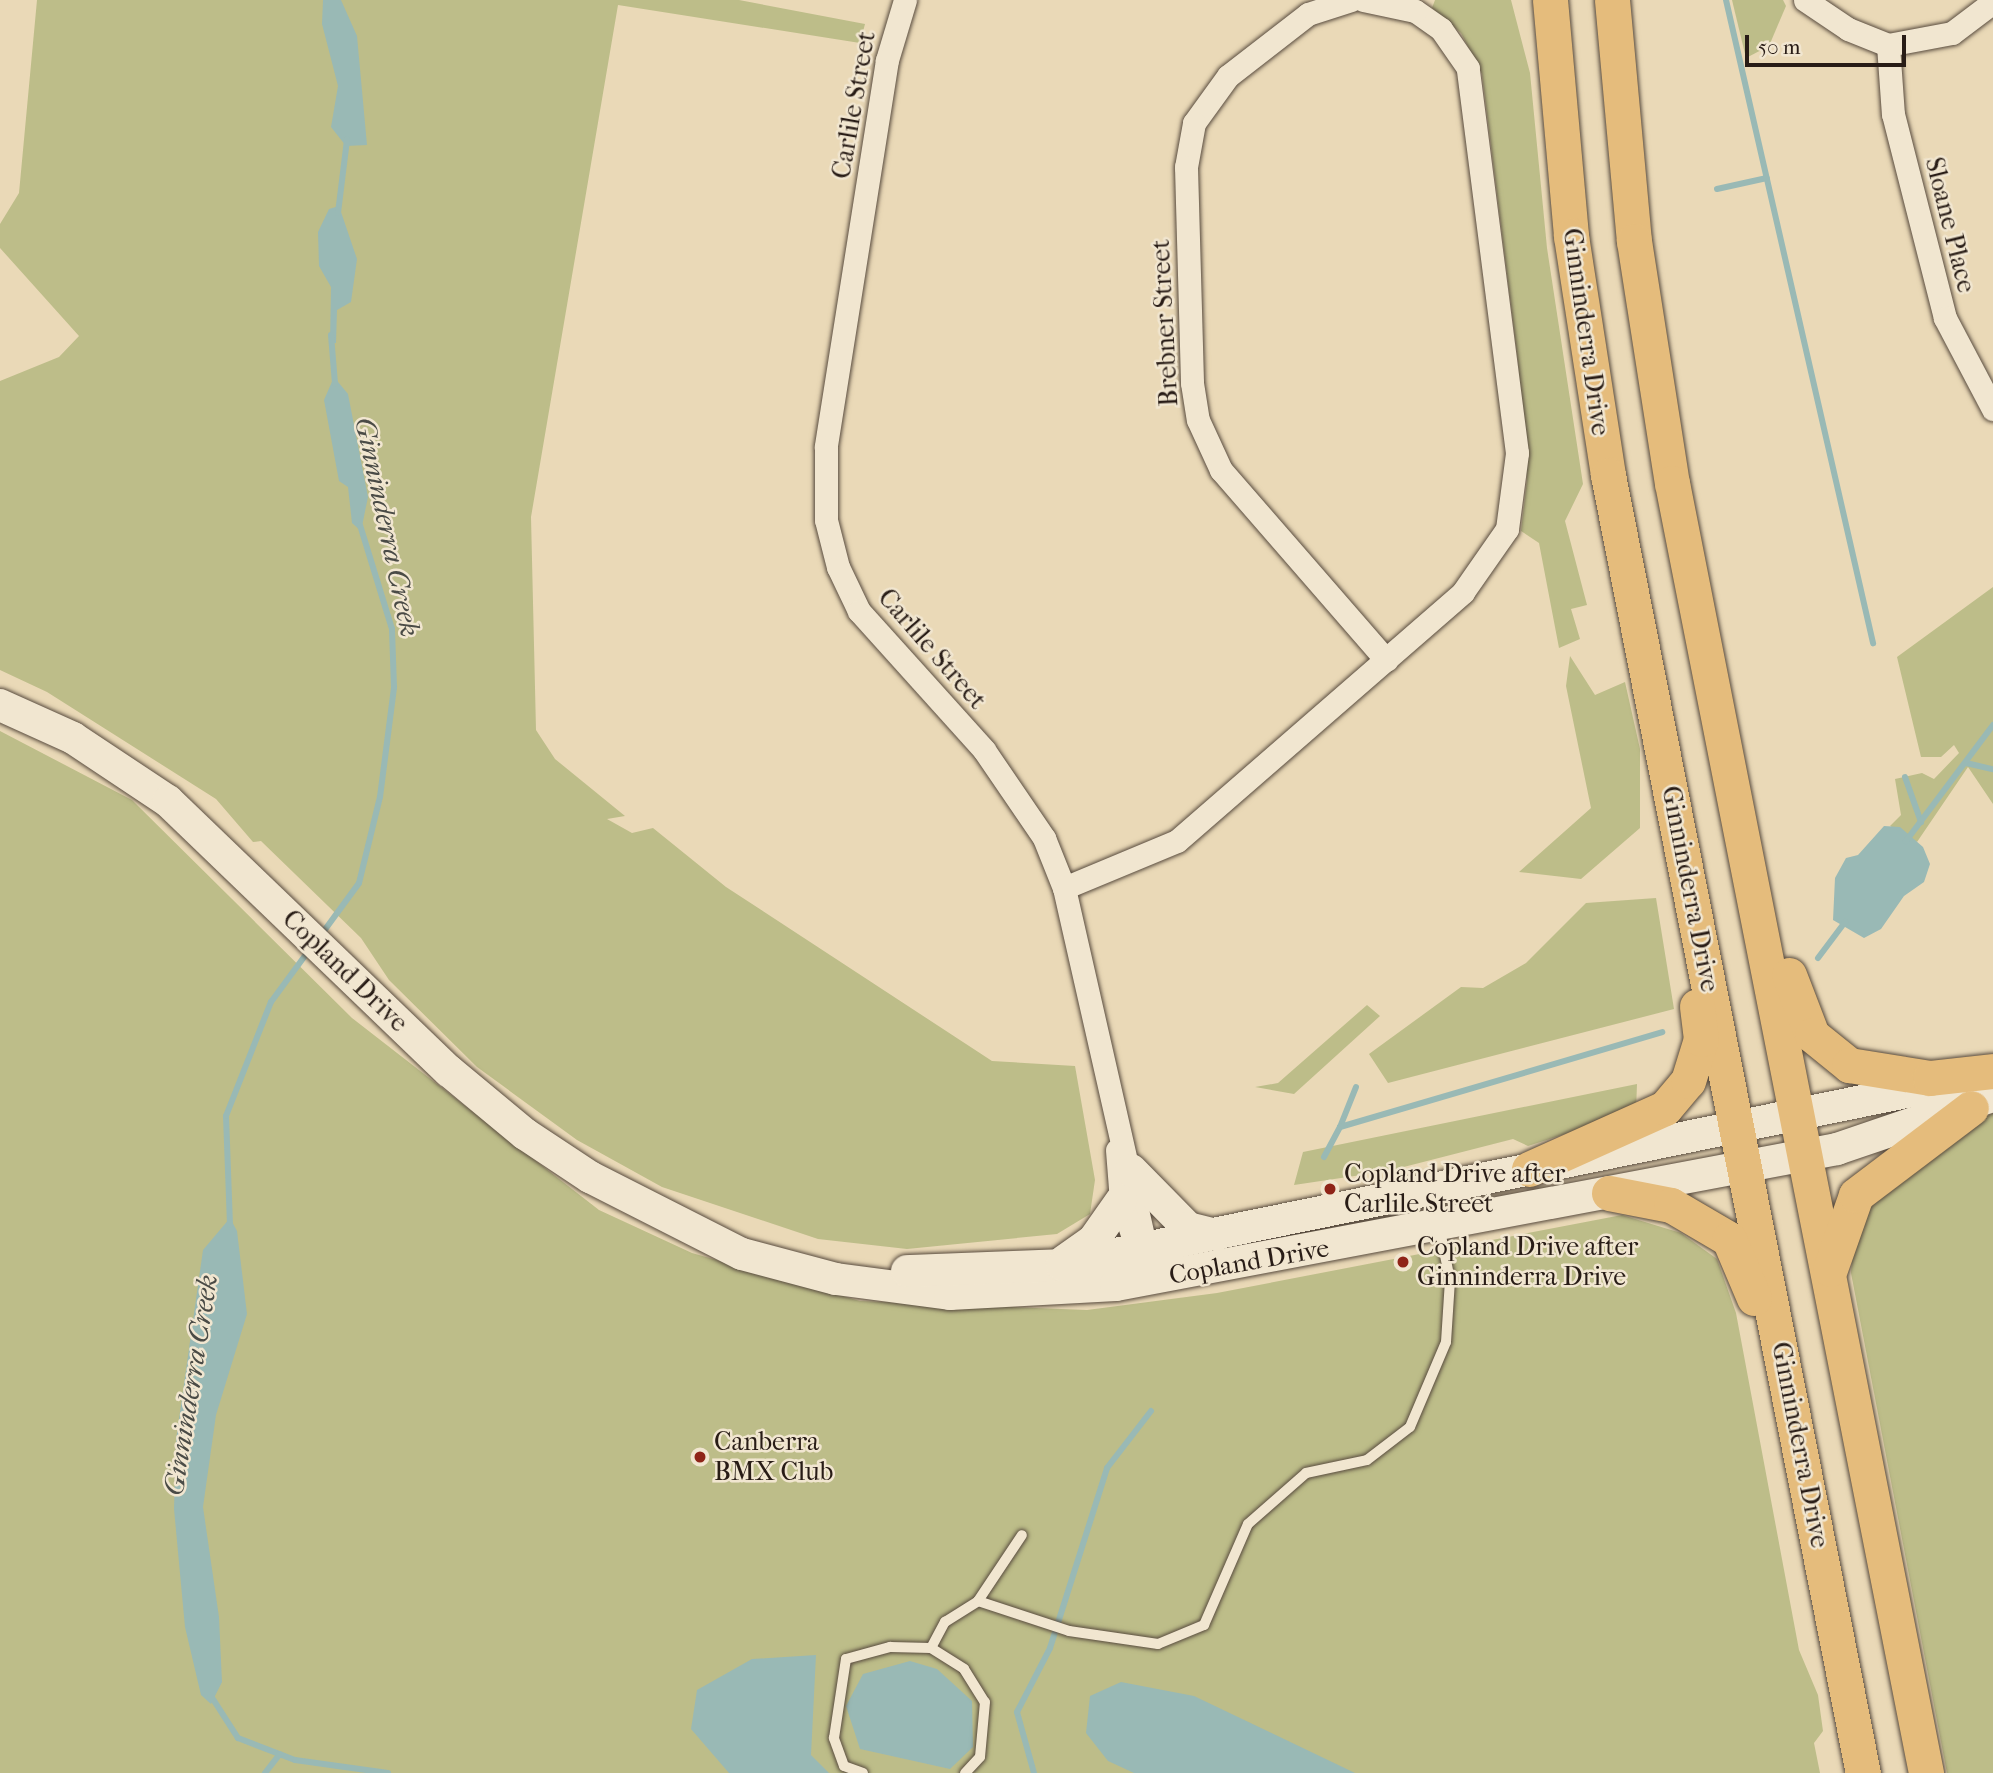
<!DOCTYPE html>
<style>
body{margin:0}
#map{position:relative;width:1993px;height:1773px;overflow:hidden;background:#ead9b7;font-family:"IM FELL French Canon",serif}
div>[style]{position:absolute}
.green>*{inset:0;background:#bdbd89}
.water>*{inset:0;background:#99b9b5}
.stream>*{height:6px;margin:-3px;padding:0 3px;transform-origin:3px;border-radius:3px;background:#99b9b5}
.roads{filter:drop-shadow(0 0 2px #584b3e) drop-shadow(0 0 2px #584b3e)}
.lane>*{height:10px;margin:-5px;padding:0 5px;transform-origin:5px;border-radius:5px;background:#f1e6d0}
.street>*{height:23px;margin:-11.5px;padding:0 11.5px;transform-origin:11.5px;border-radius:11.5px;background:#f1e6d0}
.secondary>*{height:32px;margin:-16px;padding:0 16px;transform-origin:16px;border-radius:16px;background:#f1e6d0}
.primary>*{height:35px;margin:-17.5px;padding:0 17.5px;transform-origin:17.5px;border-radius:17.5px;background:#e5bc7c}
.dots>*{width:19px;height:19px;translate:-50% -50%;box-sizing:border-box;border:4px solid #f1e6d0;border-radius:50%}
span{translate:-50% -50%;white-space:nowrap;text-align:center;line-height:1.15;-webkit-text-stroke:5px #f1e6d0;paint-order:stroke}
.street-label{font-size:26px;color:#281c16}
.poi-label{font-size:26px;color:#281c16}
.left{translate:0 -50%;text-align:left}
.water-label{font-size:28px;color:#4a4b46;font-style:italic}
.scale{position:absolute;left:1745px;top:35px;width:161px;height:32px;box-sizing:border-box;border:4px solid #281c16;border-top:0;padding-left:9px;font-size:21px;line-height:24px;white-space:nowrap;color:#281c16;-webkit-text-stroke:5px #f1e6d0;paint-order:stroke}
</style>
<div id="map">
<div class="green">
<div style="clip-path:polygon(37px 0,739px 0,865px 24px,860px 43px,618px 5px,531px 517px,536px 730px,555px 759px,625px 816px,607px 819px,632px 833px,653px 828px,726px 887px,992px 1061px,1075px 1066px,1095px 1180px,1090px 1214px,1057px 1234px,907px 1249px,818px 1239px,662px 1187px,577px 1140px,477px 1067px,389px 980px,361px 938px,261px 841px,253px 842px,216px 799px,47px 692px,0 670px,0 381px,59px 357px,79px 336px,0 248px,0 224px,19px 193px)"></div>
<div style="clip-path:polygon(1435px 0,1511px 0,1530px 73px,1547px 248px,1583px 484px,1565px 521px,1587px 605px,1571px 609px,1580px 639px,1559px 648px,1539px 543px,1521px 531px,1527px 480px,1518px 362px,1482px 74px,1461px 33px,1432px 8px)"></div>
<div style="clip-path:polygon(1732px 0,1783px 0,1786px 6px,1769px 46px,1746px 58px)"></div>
<div style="clip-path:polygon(1993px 587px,1993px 804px,1968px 767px,1917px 842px,1890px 826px,1901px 815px,1895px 779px,1922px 773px,1934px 779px,1959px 753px,1954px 745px,1941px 757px,1921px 757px,1897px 657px)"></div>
<div style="clip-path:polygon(1570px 656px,1595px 695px,1625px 682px,1640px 749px,1640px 828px,1581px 879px,1519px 872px,1591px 808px,1566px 686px)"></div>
<div style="clip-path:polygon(0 731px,132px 800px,352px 1018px,599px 1210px,692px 1253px,860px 1301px,1087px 1310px,1217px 1293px,1622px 1215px,1681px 1233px,1717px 1259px,1736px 1313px,1799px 1650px,1818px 1695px,1823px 1731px,1814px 1743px,1820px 1773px,0 1773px)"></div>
<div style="clip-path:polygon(1656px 898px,1674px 1009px,1388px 1083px,1369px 1054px,1461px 987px,1483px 988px,1526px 963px,1586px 903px)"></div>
<div style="clip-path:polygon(1367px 1005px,1380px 1016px,1294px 1094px,1255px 1087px,1278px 1083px)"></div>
<div style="clip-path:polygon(1637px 1084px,1636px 1111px,1528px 1146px,1513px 1139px,1388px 1171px,1294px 1185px,1303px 1152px)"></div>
<div style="clip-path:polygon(1993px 1113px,1993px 1773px,1947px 1773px,1851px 1273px,1855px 1215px,1917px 1155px)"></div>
</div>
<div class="water">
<div style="clip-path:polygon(323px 0,341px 0,357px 36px,367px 145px,346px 146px,331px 127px,338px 86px,322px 24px)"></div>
<div style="clip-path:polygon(339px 206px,357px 259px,351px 302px,337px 310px,336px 343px,330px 343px,331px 287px,319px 266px,318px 232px,329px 209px)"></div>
<div style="clip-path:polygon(334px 377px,348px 394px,368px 497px,361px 531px,352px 523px,348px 487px,339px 481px,324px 400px)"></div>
<div style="clip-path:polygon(1884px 826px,1900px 827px,1923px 847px,1930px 864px,1924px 882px,1904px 896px,1881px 929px,1864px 938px,1833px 920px,1835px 878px,1846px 858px,1858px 855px)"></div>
<div style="clip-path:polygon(230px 1218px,237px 1231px,247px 1314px,216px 1415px,203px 1507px,219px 1617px,222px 1682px,211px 1704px,201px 1695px,185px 1627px,174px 1509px,176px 1440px,203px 1250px)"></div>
<div style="clip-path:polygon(816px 1655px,811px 1755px,829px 1773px,729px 1773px,691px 1729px,697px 1690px,752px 1659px)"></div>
<div style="clip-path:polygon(910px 1661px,937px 1669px,972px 1701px,973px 1747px,950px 1769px,860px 1749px,846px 1706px,863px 1674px)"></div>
<div style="clip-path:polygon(1121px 1682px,1194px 1696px,1355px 1773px,1134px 1773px,1108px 1761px,1086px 1733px,1090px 1696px)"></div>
</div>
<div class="stream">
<div style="left:1726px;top:0;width:660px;rotate:77.12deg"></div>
<div style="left:1717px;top:189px;width:51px;rotate:-12.4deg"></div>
<div style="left:338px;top:213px;width:74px;rotate:-83deg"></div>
<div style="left:331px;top:335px;width:49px;rotate:85.3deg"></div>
<div style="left:1966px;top:763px;width:28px;rotate:13deg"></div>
<div style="left:1905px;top:777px;width:48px;rotate:70.4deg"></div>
<div style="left:1906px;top:841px;width:145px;rotate:-53.1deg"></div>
<div style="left:321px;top:935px;width:64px;rotate:-53.8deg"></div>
<div style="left:359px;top:883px;width:89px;rotate:-76.3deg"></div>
<div style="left:380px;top:797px;width:111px;rotate:-82.7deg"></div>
<div style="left:394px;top:687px;width:58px;rotate:-92deg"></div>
<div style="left:392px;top:629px;width:109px;rotate:-107.1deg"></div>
<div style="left:1818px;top:958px;width:45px;rotate:-53.1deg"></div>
<div style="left:1340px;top:1127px;width:43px;rotate:-68.2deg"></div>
<div style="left:1324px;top:1157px;width:34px;rotate:-62deg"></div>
<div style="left:1340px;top:1127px;width:336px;rotate:-16.4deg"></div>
<div style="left:230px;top:1225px;width:109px;rotate:-92.1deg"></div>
<div style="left:226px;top:1116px;width:123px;rotate:-68.5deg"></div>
<div style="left:271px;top:1002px;width:66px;rotate:-53.7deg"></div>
<div style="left:211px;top:1696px;width:50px;rotate:57.3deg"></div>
<div style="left:238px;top:1738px;width:61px;rotate:21.1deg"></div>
<div style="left:295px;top:1760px;width:94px;rotate:8deg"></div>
<div style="left:265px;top:1773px;width:24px;rotate:-52deg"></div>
<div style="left:1034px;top:1773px;width:63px;rotate:-105.6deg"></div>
<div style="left:1017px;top:1712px;width:72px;rotate:-62.7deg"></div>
<div style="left:1050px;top:1648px;width:189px;rotate:-72.4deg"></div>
<div style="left:1107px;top:1468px;width:72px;rotate:-52.3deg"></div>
</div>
<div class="roads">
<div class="lane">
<div style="left:978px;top:1601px;width:79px;rotate:-56.3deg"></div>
<div style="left:931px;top:1648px;width:30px;rotate:-62deg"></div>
<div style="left:945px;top:1622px;width:39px;rotate:-32deg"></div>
<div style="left:978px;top:1601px;width:96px;rotate:18.2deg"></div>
<div style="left:1069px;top:1631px;width:90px;rotate:8.3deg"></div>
<div style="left:1158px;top:1644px;width:50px;rotate:-22.4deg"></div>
<div style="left:1204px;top:1625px;width:110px;rotate:-66.5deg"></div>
<div style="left:1248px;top:1524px;width:77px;rotate:-41.3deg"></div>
<div style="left:1306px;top:1473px;width:62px;rotate:-12deg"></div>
<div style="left:1367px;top:1460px;width:54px;rotate:-37.5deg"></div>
<div style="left:1410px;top:1427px;width:92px;rotate:-67deg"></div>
<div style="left:1446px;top:1342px;width:62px;rotate:-86.3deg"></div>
<div style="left:1450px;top:1280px;width:55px;rotate:-101.5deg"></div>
<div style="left:863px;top:1773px;width:20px;rotate:-160deg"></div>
<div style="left:844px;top:1766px;width:30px;rotate:-110deg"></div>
<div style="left:834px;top:1738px;width:80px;rotate:-81.4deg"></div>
<div style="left:846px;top:1659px;width:46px;rotate:-15.3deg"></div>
<div style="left:890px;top:1647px;width:41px;rotate:1.4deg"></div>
<div style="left:931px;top:1648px;width:39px;rotate:32deg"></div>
<div style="left:964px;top:1669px;width:39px;rotate:58deg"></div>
<div style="left:985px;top:1702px;width:55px;rotate:95.2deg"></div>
<div style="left:980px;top:1757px;width:22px;rotate:133deg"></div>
</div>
<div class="street">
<div style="left:905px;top:0;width:63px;rotate:106.7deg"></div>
<div style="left:887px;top:60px;width:392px;rotate:99deg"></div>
<div style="left:826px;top:447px;width:73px;rotate:90deg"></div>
<div style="left:826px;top:520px;width:49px;rotate:75.7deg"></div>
<div style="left:838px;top:567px;width:49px;rotate:64.5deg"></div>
<div style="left:859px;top:611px;width:187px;rotate:48deg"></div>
<div style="left:984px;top:750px;width:107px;rotate:55.7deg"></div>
<div style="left:1044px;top:838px;width:54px;rotate:68.2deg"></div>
<div style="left:1064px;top:888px;width:385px;rotate:77.2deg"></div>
<div style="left:1351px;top:0;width:45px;rotate:162deg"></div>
<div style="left:1308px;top:14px;width:101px;rotate:142.2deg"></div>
<div style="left:1228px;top:76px;width:58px;rotate:125.9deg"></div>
<div style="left:1194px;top:123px;width:45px;rotate:100.3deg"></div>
<div style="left:1186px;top:167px;width:216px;rotate:88.4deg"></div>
<div style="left:1192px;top:383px;width:37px;rotate:81deg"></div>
<div style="left:1198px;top:420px;width:55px;rotate:65.3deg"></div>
<div style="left:1221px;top:470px;width:252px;rotate:49deg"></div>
<div style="left:1805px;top:0;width:52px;rotate:34deg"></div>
<div style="left:1848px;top:29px;width:43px;rotate:21.8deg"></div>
<div style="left:1888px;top:45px;width:65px;rotate:-10.6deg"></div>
<div style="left:1952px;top:33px;width:51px;rotate:-37.1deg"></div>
<div style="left:1888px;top:45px;width:69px;rotate:85.9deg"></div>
<div style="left:1893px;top:114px;width:211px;rotate:75.7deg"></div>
<div style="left:1945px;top:318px;width:103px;rotate:62.2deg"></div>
<div style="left:1064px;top:888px;width:122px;rotate:-22.6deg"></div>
<div style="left:1177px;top:841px;width:379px;rotate:-41deg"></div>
<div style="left:1463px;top:592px;width:77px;rotate:-55.1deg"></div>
<div style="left:1507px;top:529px;width:77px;rotate:-82.5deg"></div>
<div style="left:1517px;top:453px;width:388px;rotate:-97.3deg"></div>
<div style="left:1468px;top:68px;width:47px;rotate:-124.7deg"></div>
<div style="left:1441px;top:29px;width:32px;rotate:-145deg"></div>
<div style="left:1415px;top:11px;width:53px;rotate:-168.1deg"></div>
<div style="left:1117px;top:1150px;width:51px;rotate:85.5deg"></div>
<div style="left:1121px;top:1201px;width:64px;rotate:71.8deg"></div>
</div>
<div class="secondary">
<div style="left:0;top:705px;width:80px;rotate:24.3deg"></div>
<div style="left:73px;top:738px;width:114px;rotate:33.6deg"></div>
<div style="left:168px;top:801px;width:390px;rotate:43.9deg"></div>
<div style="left:449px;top:1071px;width:99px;rotate:39.7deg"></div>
<div style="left:525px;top:1134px;width:78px;rotate:33.5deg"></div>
<div style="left:590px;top:1177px;width:170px;rotate:26.9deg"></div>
<div style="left:742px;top:1254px;width:97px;rotate:14.9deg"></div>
<div style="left:836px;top:1279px;width:115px;rotate:7.5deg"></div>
<div style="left:950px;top:1294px;width:166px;rotate:-3.1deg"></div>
<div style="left:1116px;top:1285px;width:734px;rotate:-10.68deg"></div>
<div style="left:1837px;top:1149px;width:165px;rotate:-18.8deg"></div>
<div style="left:1131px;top:1170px;width:81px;rotate:45.5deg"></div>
<div style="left:1188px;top:1228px;width:29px;rotate:14deg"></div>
<div style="left:1064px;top:1261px;width:35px;rotate:-35deg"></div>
<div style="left:1093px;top:1241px;width:49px;rotate:-55deg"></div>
<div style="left:907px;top:1271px;width:155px;rotate:-2.2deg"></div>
<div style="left:1062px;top:1265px;width:906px;rotate:-11.58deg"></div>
</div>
<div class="primary">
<div style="left:1550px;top:0;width:237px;rotate:84.9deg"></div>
<div style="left:1571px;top:236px;width:242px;rotate:81.2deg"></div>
<div style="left:1608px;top:475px;width:1323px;rotate:78.89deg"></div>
<div style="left:1612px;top:0;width:242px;rotate:84.8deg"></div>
<div style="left:1634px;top:241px;width:245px;rotate:81.1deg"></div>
<div style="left:1672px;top:483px;width:1315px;rotate:78.86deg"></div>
<div style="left:1789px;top:975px;width:64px;rotate:69deg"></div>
<div style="left:1812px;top:1035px;width:48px;rotate:39deg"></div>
<div style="left:1849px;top:1065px;width:82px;rotate:9.1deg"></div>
<div style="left:1930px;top:1078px;width:63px;rotate:-6.3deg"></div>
<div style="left:1529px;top:1169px;width:149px;rotate:-24.2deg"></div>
<div style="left:1665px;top:1108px;width:35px;rotate:-50deg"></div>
<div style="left:1688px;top:1081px;width:44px;rotate:-72.8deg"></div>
<div style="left:1701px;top:1039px;width:33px;rotate:-97deg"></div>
<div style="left:1609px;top:1193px;width:63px;rotate:11deg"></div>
<div style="left:1671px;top:1205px;width:67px;rotate:30.4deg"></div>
<div style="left:1729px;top:1239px;width:64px;rotate:67deg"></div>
<div style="left:1830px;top:1269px;width:78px;rotate:-70.6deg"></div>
<div style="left:1856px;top:1195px;width:144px;rotate:-37.1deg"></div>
</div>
</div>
<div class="dots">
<div style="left:1330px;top:1189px;background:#8f2418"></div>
<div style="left:1403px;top:1262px;background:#8f2418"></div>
<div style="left:700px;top:1457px;background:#8f2418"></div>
</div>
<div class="street-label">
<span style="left:854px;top:105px;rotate:-80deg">Carlile Street</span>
<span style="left:1950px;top:225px;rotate:76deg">Sloane Place</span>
<span style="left:1165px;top:323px;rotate:-93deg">Brebner Street</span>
<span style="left:1586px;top:332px;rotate:82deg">Ginninderra Drive</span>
<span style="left:932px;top:649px;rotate:49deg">Carlile Street</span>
<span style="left:1690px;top:889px;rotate:79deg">Ginninderra Drive</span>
<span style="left:345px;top:971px;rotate:44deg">Copland Drive</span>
<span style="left:1249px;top:1262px;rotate:-10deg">Copland Drive</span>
<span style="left:1800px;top:1445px;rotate:79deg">Ginninderra Drive</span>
</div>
<div class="poi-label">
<span class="left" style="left:1344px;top:1189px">Copland Drive after<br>Carlile Street</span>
<span class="left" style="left:1417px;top:1262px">Copland Drive after<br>Ginninderra Drive</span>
<span class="left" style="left:714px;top:1457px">Canberra<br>BMX Club</span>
</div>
<div class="water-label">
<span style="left:387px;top:527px;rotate:78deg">Ginninderra Creek</span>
<span style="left:191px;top:1385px;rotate:-81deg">Ginninderra Creek</span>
</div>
<div class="scale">50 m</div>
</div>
